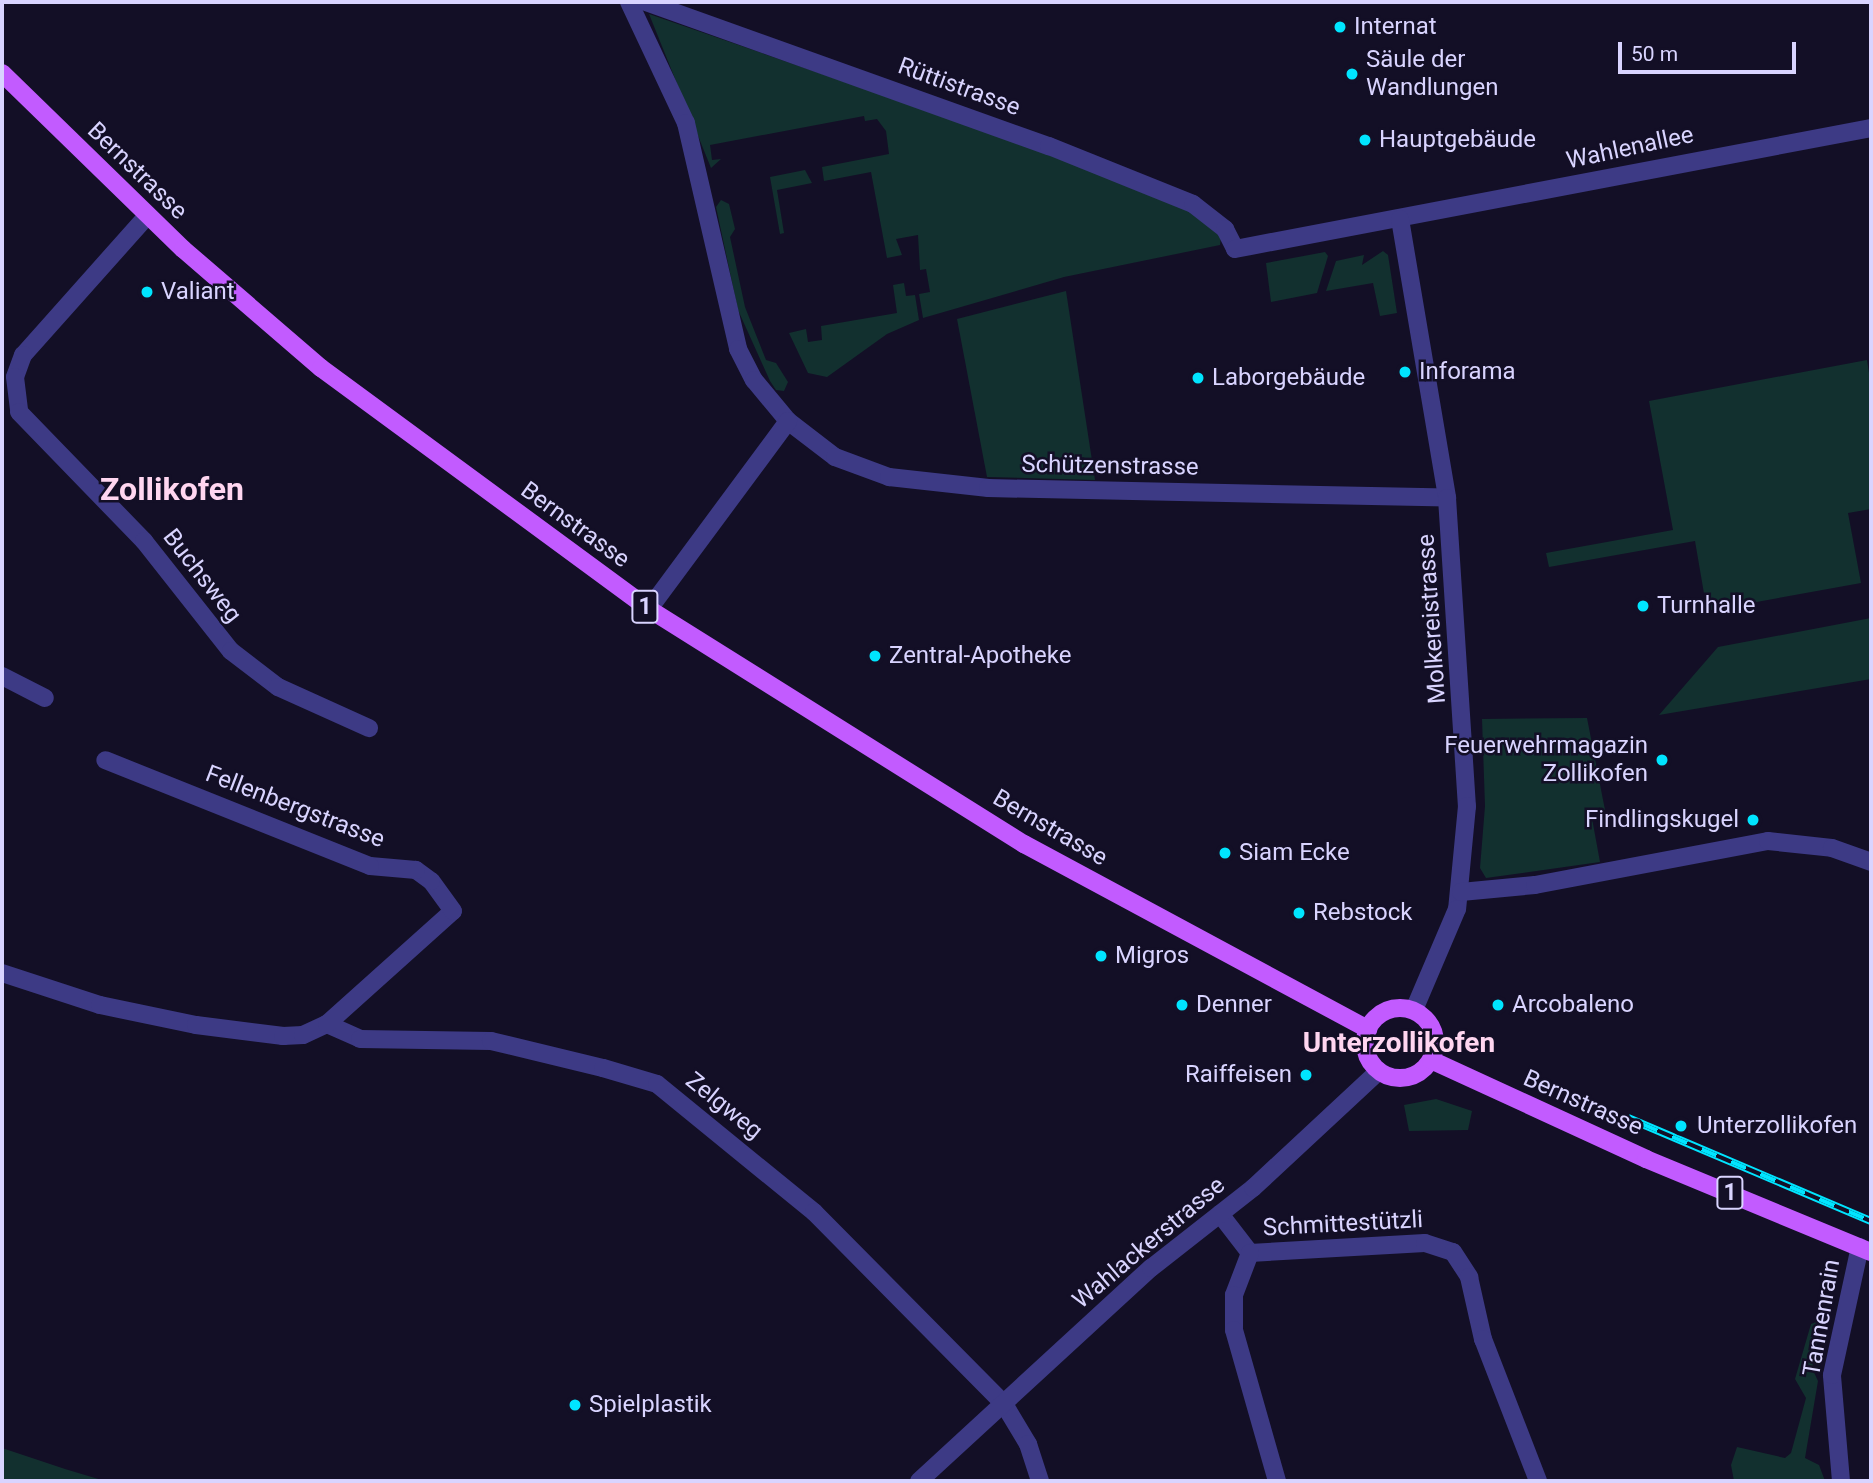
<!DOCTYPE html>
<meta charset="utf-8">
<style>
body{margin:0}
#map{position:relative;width:1873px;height:1483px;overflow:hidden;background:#130f26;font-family:Roboto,sans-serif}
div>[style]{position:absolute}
.green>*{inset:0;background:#12302f}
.pedestrian>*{height:18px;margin:-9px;padding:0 9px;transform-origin:9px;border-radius:9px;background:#3d3a85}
.minor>*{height:18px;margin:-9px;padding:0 9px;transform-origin:9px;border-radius:9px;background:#3d3a85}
.tertiary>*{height:18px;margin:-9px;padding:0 9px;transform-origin:9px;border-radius:9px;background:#3d3a85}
.primary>*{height:18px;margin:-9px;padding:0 9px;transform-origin:9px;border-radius:9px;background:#c25bff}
.primary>.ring{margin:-9px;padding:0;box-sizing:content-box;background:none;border:18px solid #c25bff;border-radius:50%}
.rail>*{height:8px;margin-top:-4px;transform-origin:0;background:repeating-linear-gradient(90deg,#130f26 0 16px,#00e5ff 0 32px);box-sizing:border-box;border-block:2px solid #00e5ff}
.dots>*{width:19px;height:19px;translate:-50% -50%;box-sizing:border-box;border:4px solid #130f26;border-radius:50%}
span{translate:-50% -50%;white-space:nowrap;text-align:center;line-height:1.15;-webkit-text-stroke:5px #130f26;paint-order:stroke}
.shield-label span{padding:2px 5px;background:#130f26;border:2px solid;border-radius:5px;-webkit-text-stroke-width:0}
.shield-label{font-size:23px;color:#d9d4ff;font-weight:700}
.poi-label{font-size:24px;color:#d9d4ff}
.left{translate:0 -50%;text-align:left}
.right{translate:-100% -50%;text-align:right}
.street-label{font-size:24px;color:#d9d4ff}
.quarter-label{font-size:28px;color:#ffd6f0;font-weight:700}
.district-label{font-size:32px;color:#ffd6f0;font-weight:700}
.frame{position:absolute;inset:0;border:4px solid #d9d4ff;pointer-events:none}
.scale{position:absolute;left:1618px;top:42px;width:178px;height:32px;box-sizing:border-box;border:4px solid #d9d4ff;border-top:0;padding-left:9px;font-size:21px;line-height:24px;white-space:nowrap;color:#d9d4ff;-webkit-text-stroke:5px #130f26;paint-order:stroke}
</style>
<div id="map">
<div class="green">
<div style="clip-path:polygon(649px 14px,1047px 152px,1190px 210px,1221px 237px,1220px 245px,1064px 277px,923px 318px,919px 294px,930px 292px,926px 269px,920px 270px,918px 235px,896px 239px,902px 255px,887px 258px,871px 172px,824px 181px,822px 167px,889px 154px,886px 131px,877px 119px,865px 121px,864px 116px,710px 145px,712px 160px,721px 159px,711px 168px)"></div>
<div style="clip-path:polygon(805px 170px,812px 183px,777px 190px,784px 233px,780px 234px,770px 177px)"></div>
<div style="clip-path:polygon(721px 200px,729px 204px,735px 229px,730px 237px,745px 307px,766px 360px,776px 363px,788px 382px,784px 391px,776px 390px,770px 381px,738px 310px,716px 207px)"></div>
<div style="clip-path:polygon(1383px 251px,1388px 255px,1397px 313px,1380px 316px,1373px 283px,1326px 291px,1336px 261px,1364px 255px,1362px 265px)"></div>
<div style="clip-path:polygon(1325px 252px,1328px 256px,1317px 293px,1271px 302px,1266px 263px)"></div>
<div style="clip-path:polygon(904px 283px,906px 296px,915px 295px,919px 320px,887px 334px,827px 377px,808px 373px,789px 333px,806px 329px,808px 342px,822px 340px,821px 326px,897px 313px,893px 285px)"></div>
<div style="clip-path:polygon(1066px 291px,1095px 480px,987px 477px,957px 319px)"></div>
<div style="clip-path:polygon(1867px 360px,1871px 386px,1871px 509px,1848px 513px,1861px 583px,1707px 611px,1695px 541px,1549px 567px,1546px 553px,1673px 530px,1649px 401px)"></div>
<div style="clip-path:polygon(1871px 618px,1871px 679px,1659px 715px,1718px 647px)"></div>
<div style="clip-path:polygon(1587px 718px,1605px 810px,1591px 813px,1600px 862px,1486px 878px,1480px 868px,1485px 806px,1482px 719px)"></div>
<div style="clip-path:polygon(1436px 1099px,1472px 1111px,1468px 1130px,1409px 1131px,1404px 1105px)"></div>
<div style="clip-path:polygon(1816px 1322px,1819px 1335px,1812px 1368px,1818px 1381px,1805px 1458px,1819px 1465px,1825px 1481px,1734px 1481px,1731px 1465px,1737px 1447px,1785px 1458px,1791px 1453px,1806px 1398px,1795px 1379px,1811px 1324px)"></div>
<div style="clip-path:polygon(2px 1448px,65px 1469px,105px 1481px,2px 1481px)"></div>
</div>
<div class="pedestrian">
<div style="left:327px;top:1024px;width:36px;rotate:24deg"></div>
<div style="left:360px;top:1039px;width:131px;rotate:0.9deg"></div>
<div style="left:491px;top:1041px;width:115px;rotate:13.6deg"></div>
</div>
<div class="minor">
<div style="left:629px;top:2px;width:134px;rotate:64.8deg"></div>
<div style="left:686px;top:123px;width:232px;rotate:77deg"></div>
<div style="left:738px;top:349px;width:35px;rotate:63deg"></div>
<div style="left:754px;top:380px;width:53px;rotate:50.3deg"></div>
<div style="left:788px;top:421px;width:59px;rotate:37.5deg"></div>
<div style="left:835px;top:457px;width:58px;rotate:20.3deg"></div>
<div style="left:889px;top:477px;width:100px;rotate:6.3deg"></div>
<div style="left:988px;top:488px;width:459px;rotate:1.2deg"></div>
<div style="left:646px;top:2px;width:428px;rotate:19.7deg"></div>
<div style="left:1049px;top:146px;width:155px;rotate:21.9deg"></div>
<div style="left:1193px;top:204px;width:41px;rotate:38deg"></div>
<div style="left:1225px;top:229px;width:22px;rotate:63deg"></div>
<div style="left:1235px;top:249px;width:647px;rotate:-10.77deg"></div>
<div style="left:147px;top:216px;width:186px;rotate:131.7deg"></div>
<div style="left:23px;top:355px;width:23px;rotate:110deg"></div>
<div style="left:15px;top:377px;width:35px;rotate:83deg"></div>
<div style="left:19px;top:412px;width:180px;rotate:45.9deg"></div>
<div style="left:144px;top:541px;width:140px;rotate:51.7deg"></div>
<div style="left:231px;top:651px;width:59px;rotate:37.5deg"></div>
<div style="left:278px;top:687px;width:100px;rotate:24.3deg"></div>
<div style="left:1400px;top:219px;width:283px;rotate:80.4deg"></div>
<div style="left:1447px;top:498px;width:309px;rotate:86.3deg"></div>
<div style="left:1467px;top:806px;width:103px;rotate:95.5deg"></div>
<div style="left:1457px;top:909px;width:110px;rotate:113.1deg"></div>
<div style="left:649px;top:609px;width:234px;rotate:-53.5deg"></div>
<div style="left:2px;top:676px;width:48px;rotate:27.1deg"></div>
<div style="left:1461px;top:892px;width:74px;rotate:-5.4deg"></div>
<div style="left:1535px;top:885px;width:237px;rotate:-10.7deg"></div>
<div style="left:1768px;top:841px;width:64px;rotate:6.2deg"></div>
<div style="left:1832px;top:848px;width:41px;rotate:19.7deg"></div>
<div style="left:2px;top:973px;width:103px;rotate:18.1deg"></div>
<div style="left:100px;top:1005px;width:98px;rotate:11.8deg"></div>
<div style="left:196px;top:1025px;width:88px;rotate:7.2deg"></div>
<div style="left:283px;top:1036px;width:20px;rotate:-3deg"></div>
<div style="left:303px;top:1035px;width:26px;rotate:-25deg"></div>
<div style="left:327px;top:1024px;width:169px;rotate:-41.9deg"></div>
<div style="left:453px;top:911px;width:37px;rotate:-126deg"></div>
<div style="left:431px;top:881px;width:19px;rotate:-144deg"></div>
<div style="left:416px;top:870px;width:46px;rotate:-175deg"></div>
<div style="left:370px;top:866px;width:285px;rotate:-158.2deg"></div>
<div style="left:603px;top:1068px;width:56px;rotate:16.5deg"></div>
<div style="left:657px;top:1084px;width:203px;rotate:39.2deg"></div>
<div style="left:814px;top:1212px;width:270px;rotate:45.3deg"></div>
<div style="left:1004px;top:1404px;width:47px;rotate:59deg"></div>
<div style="left:1028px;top:1444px;width:39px;rotate:72deg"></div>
<div style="left:1220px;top:1214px;width:49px;rotate:52.4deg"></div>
<div style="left:1250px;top:1253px;width:175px;rotate:-3.3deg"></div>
<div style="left:1425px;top:1243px;width:29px;rotate:18deg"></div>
<div style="left:1453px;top:1252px;width:30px;rotate:57deg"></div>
<div style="left:1469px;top:1277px;width:64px;rotate:77.3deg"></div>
<div style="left:1483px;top:1339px;width:152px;rotate:68.8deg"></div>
<div style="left:1250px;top:1253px;width:45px;rotate:110.9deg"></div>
<div style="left:1234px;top:1295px;width:35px;rotate:90deg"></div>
<div style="left:1234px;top:1330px;width:157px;rotate:74.1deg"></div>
<div style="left:1841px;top:1481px;width:106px;rotate:-94.9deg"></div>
<div style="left:1832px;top:1375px;width:131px;rotate:-77.7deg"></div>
</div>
<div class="tertiary">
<div style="left:919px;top:1481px;width:315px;rotate:-42.6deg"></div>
<div style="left:1151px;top:1268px;width:130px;rotate:-38.1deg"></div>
<div style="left:1253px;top:1188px;width:172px;rotate:-42.9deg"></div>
</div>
<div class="primary">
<div style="left:2px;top:73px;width:252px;rotate:44.2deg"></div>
<div style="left:183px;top:249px;width:182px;rotate:40.8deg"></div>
<div style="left:321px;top:368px;width:407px;rotate:36.3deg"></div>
<div style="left:649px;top:609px;width:443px;rotate:32.1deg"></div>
<div style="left:1024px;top:844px;width:391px;rotate:28.3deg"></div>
<div class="ring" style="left:1365px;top:1008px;width:52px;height:52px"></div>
<div style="left:1431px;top:1060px;width:237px;rotate:24.7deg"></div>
<div style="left:1646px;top:1159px;width:243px;rotate:22.5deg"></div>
</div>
<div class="rail">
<div style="left:1628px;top:1118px;width:264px;rotate:23deg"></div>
</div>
<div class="dots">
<div style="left:1340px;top:27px;background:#00e5ff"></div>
<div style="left:1352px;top:74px;background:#00e5ff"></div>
<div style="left:1365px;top:140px;background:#00e5ff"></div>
<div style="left:147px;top:292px;background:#00e5ff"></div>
<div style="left:1405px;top:372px;background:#00e5ff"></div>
<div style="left:1198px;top:378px;background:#00e5ff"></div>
<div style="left:1643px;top:606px;background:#00e5ff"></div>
<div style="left:875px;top:656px;background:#00e5ff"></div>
<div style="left:1662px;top:760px;background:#00e5ff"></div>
<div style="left:1753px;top:820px;background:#00e5ff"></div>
<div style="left:1225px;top:853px;background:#00e5ff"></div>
<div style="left:1299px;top:913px;background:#00e5ff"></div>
<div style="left:1101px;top:956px;background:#00e5ff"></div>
<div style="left:1182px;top:1005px;background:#00e5ff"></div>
<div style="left:1498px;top:1005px;background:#00e5ff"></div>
<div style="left:1306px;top:1075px;background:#00e5ff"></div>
<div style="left:1681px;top:1126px;background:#00e5ff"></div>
<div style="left:575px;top:1405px;background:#00e5ff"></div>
</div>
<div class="shield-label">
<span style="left:645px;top:607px">1</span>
<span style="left:1730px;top:1193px">1</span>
</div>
<div class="poi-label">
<span class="left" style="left:1354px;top:27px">Internat</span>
<span class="left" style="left:1366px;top:74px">Säule der<br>Wandlungen</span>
<span class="left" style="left:1379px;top:140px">Hauptgebäude</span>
<span class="left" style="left:161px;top:292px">Valiant</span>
<span class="left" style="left:1419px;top:372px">Inforama</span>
<span class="left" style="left:1212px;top:378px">Laborgebäude</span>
<span class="left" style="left:1657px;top:606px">Turnhalle</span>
<span class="left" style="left:889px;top:656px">Zentral-Apotheke</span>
<span class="right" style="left:1648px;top:760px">Feuerwehrmagazin<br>Zollikofen</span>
<span class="right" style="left:1739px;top:820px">Findlingskugel</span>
<span class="left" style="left:1239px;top:853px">Siam Ecke</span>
<span class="left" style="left:1313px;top:913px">Rebstock</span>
<span class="left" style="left:1115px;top:956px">Migros</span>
<span class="left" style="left:1196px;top:1005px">Denner</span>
<span class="left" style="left:1512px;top:1005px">Arcobaleno</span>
<span class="right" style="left:1292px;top:1075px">Raiffeisen</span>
<span class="left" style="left:1697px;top:1126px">Unterzollikofen</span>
<span class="left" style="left:589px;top:1405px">Spielplastik</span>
</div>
<div class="street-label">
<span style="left:959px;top:87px;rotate:20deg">Rüttistrasse</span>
<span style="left:1630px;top:148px;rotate:-12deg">Wahlenallee</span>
<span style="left:137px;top:171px;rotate:44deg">Bernstrasse</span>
<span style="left:1110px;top:466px;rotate:1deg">Schützenstrasse</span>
<span style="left:575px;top:525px;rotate:36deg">Bernstrasse</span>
<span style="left:202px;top:576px;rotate:52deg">Buchsweg</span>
<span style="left:1432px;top:619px;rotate:-94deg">Molkereistrasse</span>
<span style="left:295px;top:807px;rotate:21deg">Fellenbergstrasse</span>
<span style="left:1050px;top:828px;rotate:30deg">Bernstrasse</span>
<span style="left:1583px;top:1103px;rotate:24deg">Bernstrasse</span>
<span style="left:724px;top:1106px;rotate:39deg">Zelgweg</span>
<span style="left:1343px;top:1224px;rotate:-3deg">Schmittestützli</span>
<span style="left:1149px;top:1243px;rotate:-40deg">Wahlackerstrasse</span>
<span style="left:1822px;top:1318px;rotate:-80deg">Tannenrain</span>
</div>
<div class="quarter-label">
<span style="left:1399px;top:1043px">Unterzollikofen</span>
</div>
<div class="district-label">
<span style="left:172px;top:489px">Zollikofen</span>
</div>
<div class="frame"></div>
<div class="scale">50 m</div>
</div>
